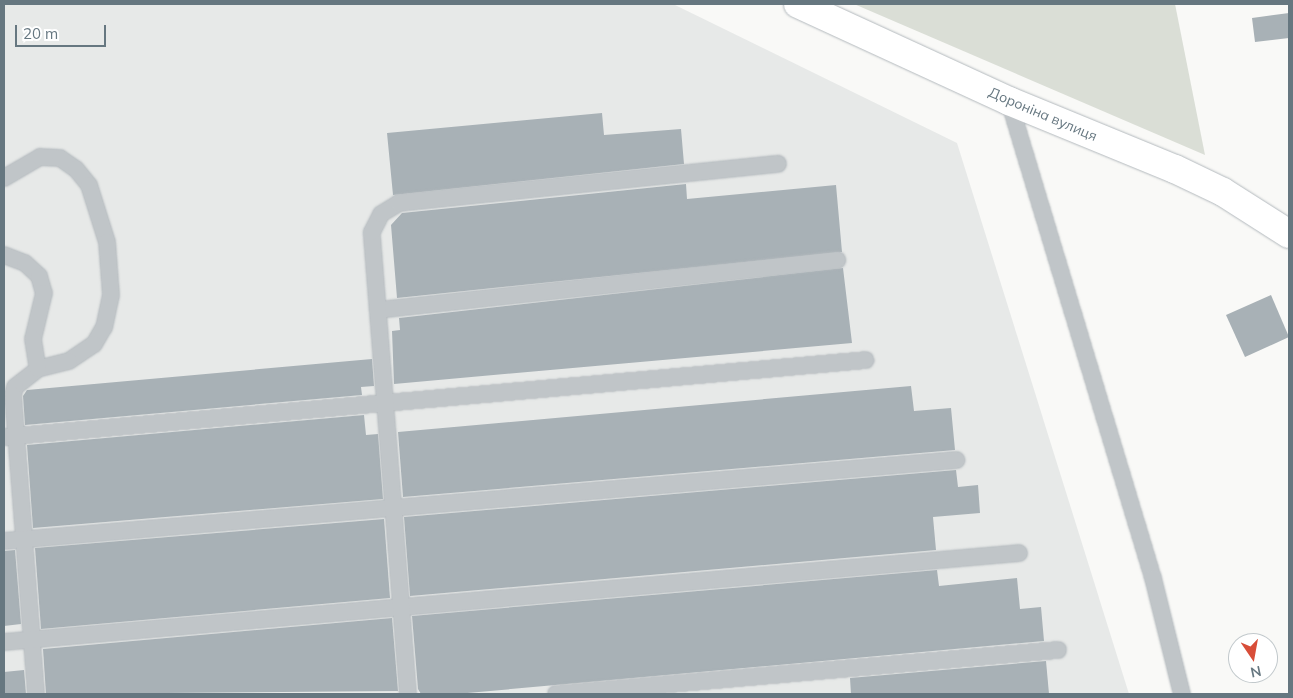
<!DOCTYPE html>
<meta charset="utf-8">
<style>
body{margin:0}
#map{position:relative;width:1293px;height:698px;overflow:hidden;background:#f9f9f7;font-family:Mulish,sans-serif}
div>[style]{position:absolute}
.built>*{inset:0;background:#e7e9e8}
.green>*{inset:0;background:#daded6}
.building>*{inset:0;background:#a8b1b6}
.roads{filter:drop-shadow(0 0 1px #b3b9bd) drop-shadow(0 0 1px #b3b9bd)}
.lane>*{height:16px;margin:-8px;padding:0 8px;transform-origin:8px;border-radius:8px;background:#c0c5c8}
.secondary>*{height:28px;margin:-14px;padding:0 14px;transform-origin:14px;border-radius:14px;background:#fff}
span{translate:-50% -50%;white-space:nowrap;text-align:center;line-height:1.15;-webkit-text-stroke:5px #fff;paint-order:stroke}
.street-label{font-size:14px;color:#667780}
.frame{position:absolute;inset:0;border:5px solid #667780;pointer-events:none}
.north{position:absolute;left:1228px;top:633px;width:50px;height:50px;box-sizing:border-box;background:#fff;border:1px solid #c2c9cc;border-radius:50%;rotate:168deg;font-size:14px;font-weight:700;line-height:20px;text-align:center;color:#667780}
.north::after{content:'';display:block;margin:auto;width:18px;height:22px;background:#d84d38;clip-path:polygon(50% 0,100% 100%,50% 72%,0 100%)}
.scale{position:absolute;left:15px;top:25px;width:91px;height:22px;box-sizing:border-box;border:2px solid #667780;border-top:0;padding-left:6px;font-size:15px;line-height:18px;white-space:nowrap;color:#667780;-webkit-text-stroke:4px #fff;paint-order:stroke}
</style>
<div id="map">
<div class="built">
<div style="clip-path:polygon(4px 4px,673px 4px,957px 143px,1129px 694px,4px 694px)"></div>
</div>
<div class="green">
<div style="clip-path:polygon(854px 4px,1175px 4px,1205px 155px)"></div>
</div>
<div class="building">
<div style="clip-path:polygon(1289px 13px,1289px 38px,1255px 42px,1252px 18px)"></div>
<div style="clip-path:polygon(602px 113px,604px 135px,681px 129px,684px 164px,393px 195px,387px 133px)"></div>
<div style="clip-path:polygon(686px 184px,687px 199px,836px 185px,842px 252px,397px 298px,391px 225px,402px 213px)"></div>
<div style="clip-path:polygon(843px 268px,852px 343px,394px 384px,392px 331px,400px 330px,399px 318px)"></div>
<div style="clip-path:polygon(1271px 295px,1289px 337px,1245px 357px,1226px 315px)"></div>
<div style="clip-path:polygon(372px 359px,374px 386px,361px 387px,362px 395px,25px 425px,23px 396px,27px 390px)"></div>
<div style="clip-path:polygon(911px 386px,914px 411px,951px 408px,955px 450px,403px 497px,398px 432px)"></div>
<div style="clip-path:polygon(364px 415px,366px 435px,378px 434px,383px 499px,33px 528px,27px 445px)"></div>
<div style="clip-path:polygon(956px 470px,958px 487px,978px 485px,980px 513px,933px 517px,936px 550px,410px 596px,404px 517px)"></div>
<div style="clip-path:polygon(384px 519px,390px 598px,41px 629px,35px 548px)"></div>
<div style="clip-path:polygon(15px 550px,21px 624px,4px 626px,4px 551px)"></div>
<div style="clip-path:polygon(937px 570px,939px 586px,1017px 578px,1020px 609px,1041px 607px,1044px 641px,456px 694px,421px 694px,418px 689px,412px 616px)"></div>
<div style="clip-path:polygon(392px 618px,398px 691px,46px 694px,43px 649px)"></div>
<div style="clip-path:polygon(1046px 661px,1049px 694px,851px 694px,850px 678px)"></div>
<div style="clip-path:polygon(24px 670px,26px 694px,4px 694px,4px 672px)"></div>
</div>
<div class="roads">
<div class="lane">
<div style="left:1009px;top:101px;width:498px;rotate:73.2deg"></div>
<div style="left:1153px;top:578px;width:120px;rotate:76deg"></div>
<div style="left:4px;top:178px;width:42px;rotate:-30.3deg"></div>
<div style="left:40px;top:157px;width:20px;rotate:3deg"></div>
<div style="left:60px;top:158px;width:19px;rotate:35deg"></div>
<div style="left:76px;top:169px;width:21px;rotate:51deg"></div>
<div style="left:89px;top:185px;width:60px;rotate:72.5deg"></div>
<div style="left:107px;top:242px;width:53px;rotate:85.7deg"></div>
<div style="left:111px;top:295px;width:33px;rotate:102deg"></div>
<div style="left:104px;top:327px;width:20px;rotate:120deg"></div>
<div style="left:94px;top:344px;width:30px;rotate:146deg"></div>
<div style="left:69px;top:361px;width:32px;rotate:166deg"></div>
<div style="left:38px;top:369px;width:29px;rotate:142deg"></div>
<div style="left:15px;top:387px;width:8px;rotate:104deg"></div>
<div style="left:13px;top:395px;width:300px;rotate:85.6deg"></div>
<div style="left:4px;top:255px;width:22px;rotate:21deg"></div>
<div style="left:25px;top:263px;width:19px;rotate:43deg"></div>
<div style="left:39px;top:276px;width:18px;rotate:74deg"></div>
<div style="left:44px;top:293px;width:47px;rotate:103.4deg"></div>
<div style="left:33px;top:339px;width:30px;rotate:81deg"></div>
<div style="left:378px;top:310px;width:462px;rotate:-6.2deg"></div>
<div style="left:4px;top:437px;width:865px;rotate:-5.1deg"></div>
<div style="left:4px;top:541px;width:956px;rotate:-4.86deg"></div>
<div style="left:4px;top:642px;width:1019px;rotate:-5.01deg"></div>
<div style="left:408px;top:694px;width:463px;rotate:-94.5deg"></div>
<div style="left:372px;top:232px;width:20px;rotate:-63deg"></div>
<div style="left:381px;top:214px;width:21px;rotate:-31deg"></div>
<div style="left:399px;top:203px;width:381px;rotate:-5.9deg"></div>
<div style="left:556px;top:694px;width:504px;rotate:-5.01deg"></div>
</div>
<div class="secondary">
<div style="left:798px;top:4px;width:232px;rotate:24.7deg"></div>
<div style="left:1009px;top:101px;width:179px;rotate:22.3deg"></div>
<div style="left:1175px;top:169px;width:53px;rotate:25.6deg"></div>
<div style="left:1223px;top:192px;width:78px;rotate:32.5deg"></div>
</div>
</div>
<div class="street-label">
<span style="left:1043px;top:114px;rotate:23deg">Дороніна вулиця</span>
</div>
<div class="frame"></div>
<div class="north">N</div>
<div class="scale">20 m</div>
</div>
